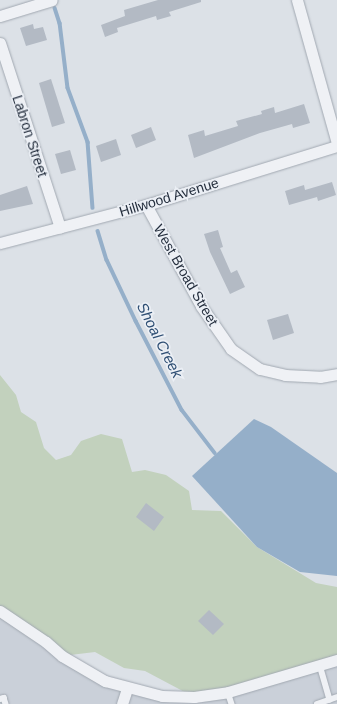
<!DOCTYPE html>
<style>
body{margin:0}
#map{position:relative;width:337px;height:704px;overflow:hidden;background:#dce1e7;font-family:Helvetica,sans-serif}
div>[style]{position:absolute}
.built>*{inset:0;background:#cad0d9}
.green>*{inset:0;background:#c2d1bd}
.water>*{inset:0;background:#95afc9}
.stream>*{height:3.5px;margin:-1.75px;padding:0 1.75px;transform-origin:1.75px;border-radius:1.75px;background:#95afc9}
.building>*{inset:0;background:#b3bac4}
.roads{filter:drop-shadow(0 0 1px #a1a8b1) drop-shadow(0 0 1px #a1a8b1)}
.service>*{height:5.5px;margin:-2.75px;padding:0 2.75px;transform-origin:2.75px;border-radius:2.75px;background:#eff1f5}
.minor>*{height:11px;margin:-5.5px;padding:0 5.5px;transform-origin:5.5px;border-radius:5.5px;background:#eff1f5}
span{translate:-50% -50%;white-space:nowrap;text-align:center;line-height:1.15;-webkit-text-stroke:3.5px #ebeff5;paint-order:stroke}
.street-label{font-size:14px;color:#252f3e}
.water-label{font-size:15px;color:#2e4e73;font-style:italic}
</style>
<div id="map">
<div class="built">
<div style="clip-path:polygon(0 609px,46px 645px,109px 688px,170px 703px,250px 691px,337px 664px,337px 704px,0 704px)"></div>
</div>
<div class="green">
<div style="clip-path:polygon(0 375px,16px 395px,21px 412px,36px 422px,44px 448px,56px 460px,71px 455px,81px 441px,101px 434px,122px 439px,132px 472px,145px 470px,166px 475px,189px 491px,192px 510px,221px 511px,257px 547px,316px 583px,337px 587px,337px 660px,194px 697px,145px 671px,124px 668px,95px 652px,62px 656px,0 610px)"></div>
</div>
<div class="water">
<div style="clip-path:polygon(254px 419px,271px 427px,337px 473px,337px 576px,300px 572px,257px 547px,192px 476px)"></div>
</div>
<div class="stream">
<div style="left:55px;top:8px;width:16px;rotate:72deg"></div>
<div style="left:60px;top:23px;width:65px;rotate:83deg"></div>
<div style="left:68px;top:88px;width:58px;rotate:69.7deg"></div>
<div style="left:88px;top:142px;width:66px;rotate:85.7deg"></div>
<div style="left:98px;top:231px;width:30px;rotate:73deg"></div>
<div style="left:107px;top:260px;width:68px;rotate:64.6deg"></div>
<div style="left:136px;top:321px;width:100px;rotate:62.7deg"></div>
<div style="left:182px;top:410px;width:54px;rotate:52.5deg"></div>
</div>
<div class="building">
<div style="clip-path:polygon(158px 0,201px 0,201px 2px,169px 12px,171px 16px,157px 20px,156px 16px,117px 28px,118px 32px,105px 37px,101px 25px,125px 16px,124px 10px)"></div>
<div style="clip-path:polygon(33px 24px,34px 29px,43px 27px,47px 40px,26px 46px,20px 28px)"></div>
<div style="clip-path:polygon(51px 79px,65px 123px,52px 127px,39px 83px)"></div>
<div style="clip-path:polygon(304px 104px,310px 123px,293px 128px,292px 124px,260px 133px,194px 158px,188px 135px,204px 130px,205px 136px,238px 126px,236px 121px,262px 114px,261px 111px,274px 107px,275px 113px)"></div>
<div style="clip-path:polygon(151px 127px,156px 140px,136px 148px,131px 135px)"></div>
<div style="clip-path:polygon(116px 139px,121px 155px,101px 162px,96px 146px)"></div>
<div style="clip-path:polygon(70px 150px,76px 170px,61px 174px,55px 154px)"></div>
<div style="clip-path:polygon(332px 182px,336px 195px,318px 201px,317px 197px,289px 205px,285px 191px,304px 185px,305px 190px)"></div>
<div style="clip-path:polygon(27px 186px,33px 204px,0 211px,0 195px)"></div>
<div style="clip-path:polygon(218px 230px,223px 247px,220px 248px,231px 273px,237px 270px,245px 287px,230px 294px,210px 252px,204px 234px)"></div>
<div style="clip-path:polygon(288px 314px,294px 333px,273px 340px,267px 320px)"></div>
<div style="clip-path:polygon(146px 503px,164px 517px,154px 531px,136px 517px)"></div>
<div style="clip-path:polygon(209px 610px,224px 624px,213px 635px,198px 621px)"></div>
</div>
<div class="roads">
<div class="service">
<div style="left:320px;top:665px;width:36px;rotate:74deg"></div>
<div style="left:228px;top:692px;width:13px;rotate:72deg"></div>
<div style="left:0;top:699px;width:4px;rotate:-14deg"></div>
<div style="left:4px;top:698px;width:6px;rotate:72deg"></div>
<div style="left:317px;top:704px;width:21px;rotate:-19deg"></div>
</div>
<div class="minor">
<div style="left:297px;top:0;width:148px;rotate:74.4deg"></div>
<div style="left:0;top:16px;width:54px;rotate:-17.1deg"></div>
<div style="left:0;top:43px;width:194px;rotate:72deg"></div>
<div style="left:146px;top:205px;width:115px;rotate:61.4deg"></div>
<div style="left:201px;top:306px;width:52px;rotate:55.1deg"></div>
<div style="left:231px;top:349px;width:35px;rotate:35deg"></div>
<div style="left:260px;top:369px;width:26px;rotate:13deg"></div>
<div style="left:285px;top:375px;width:35px;rotate:3deg"></div>
<div style="left:320px;top:377px;width:17px;rotate:-10deg"></div>
<div style="left:0;top:243px;width:151px;rotate:-14.6deg"></div>
<div style="left:146px;top:205px;width:200px;rotate:-17.2deg"></div>
<div style="left:0;top:611px;width:55px;rotate:34deg"></div>
<div style="left:46px;top:642px;width:21px;rotate:41deg"></div>
<div style="left:62px;top:656px;width:50px;rotate:30.2deg"></div>
<div style="left:105px;top:681px;width:59px;rotate:14.7deg"></div>
<div style="left:162px;top:696px;width:32px;rotate:2deg"></div>
<div style="left:194px;top:697px;width:34px;rotate:-8deg"></div>
<div style="left:228px;top:692px;width:114px;rotate:-16.4deg"></div>
<div style="left:122px;top:704px;width:16px;rotate:-72deg"></div>
</div>
</div>
<div class="street-label">
<span style="left:30px;top:136px;rotate:72deg">Labron Street</span>
<span style="left:169px;top:197px;rotate:-17deg">Hillwood Avenue</span>
<span style="left:186px;top:275px;rotate:60deg">West Broad Street</span>
</div>
<div class="water-label">
<span style="left:160px;top:340px;rotate:63deg">Shoal Creek</span>
</div>
</div>
